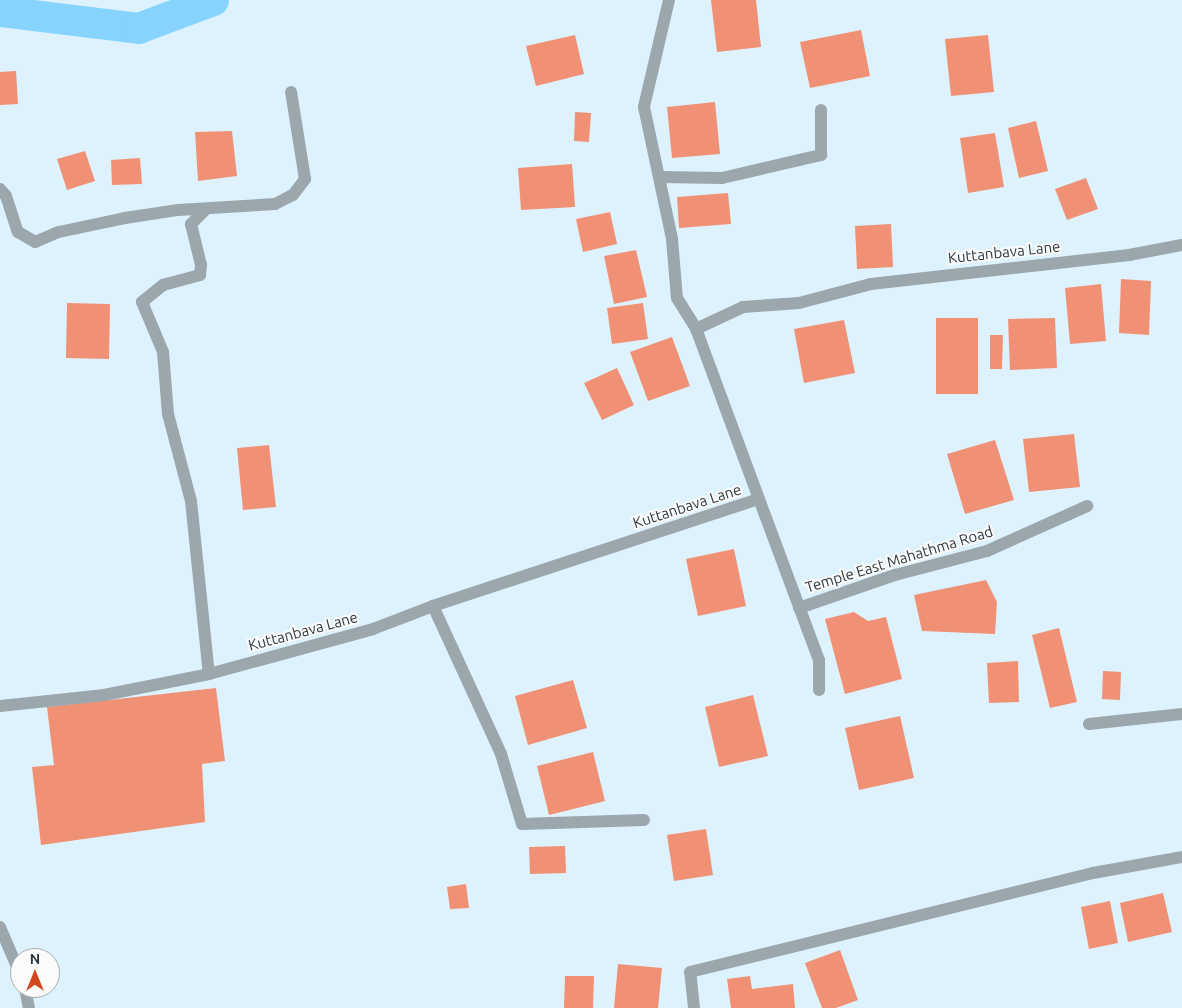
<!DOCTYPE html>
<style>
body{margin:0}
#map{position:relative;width:1182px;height:1008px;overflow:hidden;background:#def2fe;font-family:Ubuntu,sans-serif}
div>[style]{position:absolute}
.canal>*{height:31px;margin:-15.5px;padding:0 15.5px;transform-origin:15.5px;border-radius:15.5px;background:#85d3fe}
.building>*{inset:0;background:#f09176}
.minor>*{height:12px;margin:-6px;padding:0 6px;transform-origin:6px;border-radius:6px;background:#9ca7ad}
.tertiary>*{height:12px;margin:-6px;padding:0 6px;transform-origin:6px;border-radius:6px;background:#9ca7ad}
span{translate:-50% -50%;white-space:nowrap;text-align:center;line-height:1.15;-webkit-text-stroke:4px #fbfbfb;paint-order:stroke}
.street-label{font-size:15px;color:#2e383e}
.north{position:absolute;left:10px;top:948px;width:50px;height:50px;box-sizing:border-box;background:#fbfbfb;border:1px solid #a9adaf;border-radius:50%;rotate:0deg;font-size:14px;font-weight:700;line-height:20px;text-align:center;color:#2e383e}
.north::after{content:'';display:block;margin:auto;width:18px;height:22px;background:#d0481c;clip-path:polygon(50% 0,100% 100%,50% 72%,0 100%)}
</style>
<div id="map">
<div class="canal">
<div style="left:0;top:11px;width:139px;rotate:7deg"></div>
<div style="left:138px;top:28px;width:80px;rotate:-20.5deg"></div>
</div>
<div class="building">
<div style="clip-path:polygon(711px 0,756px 0,761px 47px,717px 52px)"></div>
<div style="clip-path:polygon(861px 30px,870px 76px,810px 88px,800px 42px)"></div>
<div style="clip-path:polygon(575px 35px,584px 74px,536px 86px,526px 46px)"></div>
<div style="clip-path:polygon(988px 35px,994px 92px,951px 96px,945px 39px)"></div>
<div style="clip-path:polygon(16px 71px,18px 104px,0 105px,0 72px)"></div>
<div style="clip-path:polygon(715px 102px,720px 154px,672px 158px,667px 107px)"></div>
<div style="clip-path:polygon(575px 112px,591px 113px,589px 142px,574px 141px)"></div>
<div style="clip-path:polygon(1036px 121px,1048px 171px,1019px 178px,1008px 128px)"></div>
<div style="clip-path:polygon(232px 131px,237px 176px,198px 181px,195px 132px)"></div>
<div style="clip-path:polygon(995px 133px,1004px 187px,968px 193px,960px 138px)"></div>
<div style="clip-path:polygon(85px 151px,95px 181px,67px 190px,57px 159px)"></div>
<div style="clip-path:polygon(140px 158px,142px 184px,112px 185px,111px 160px)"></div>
<div style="clip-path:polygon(572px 164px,575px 207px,521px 210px,518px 168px)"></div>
<div style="clip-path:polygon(1086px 178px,1098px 209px,1067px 220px,1055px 189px)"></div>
<div style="clip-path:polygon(728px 193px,731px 224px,679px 228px,677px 197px)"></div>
<div style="clip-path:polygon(610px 212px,617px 244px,583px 252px,576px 219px)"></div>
<div style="clip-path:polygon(891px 224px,893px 267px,857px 269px,855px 226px)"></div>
<div style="clip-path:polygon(636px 250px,647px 297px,614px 304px,604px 256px)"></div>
<div style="clip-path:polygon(1121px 279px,1151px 281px,1149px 335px,1119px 333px)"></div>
<div style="clip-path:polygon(1101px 284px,1106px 341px,1070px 344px,1065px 288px)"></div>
<div style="clip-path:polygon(67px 303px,110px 304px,109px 359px,66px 358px)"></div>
<div style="clip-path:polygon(643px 303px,648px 339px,612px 344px,607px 308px)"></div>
<div style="clip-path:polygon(936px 318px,978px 318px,978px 394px,936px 394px)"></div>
<div style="clip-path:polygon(1055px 318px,1057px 368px,1010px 370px,1008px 319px)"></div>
<div style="clip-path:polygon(844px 320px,855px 373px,804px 383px,794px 329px)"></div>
<div style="clip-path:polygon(990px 335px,1003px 335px,1002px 369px,990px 369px)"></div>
<div style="clip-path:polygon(672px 337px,690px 386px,648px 401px,630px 352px)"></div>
<div style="clip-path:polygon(617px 368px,634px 405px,602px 420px,584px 383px)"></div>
<div style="clip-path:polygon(1074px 434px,1080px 487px,1029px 492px,1023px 439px)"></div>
<div style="clip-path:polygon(995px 440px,1014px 500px,965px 514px,947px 454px)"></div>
<div style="clip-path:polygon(269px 445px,276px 507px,243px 510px,237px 448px)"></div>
<div style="clip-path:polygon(734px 549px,746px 606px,698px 616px,686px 559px)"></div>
<div style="clip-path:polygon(986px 580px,997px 602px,995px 634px,922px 631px,914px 595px)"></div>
<div style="clip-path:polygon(854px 612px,868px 621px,886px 617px,902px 679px,845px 694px,825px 619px)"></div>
<div style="clip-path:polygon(1059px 628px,1077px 702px,1050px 708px,1032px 635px)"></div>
<div style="clip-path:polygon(1018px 661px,1019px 702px,989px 703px,987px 663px)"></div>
<div style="clip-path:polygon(1103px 671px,1121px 672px,1120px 700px,1102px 699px)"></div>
<div style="clip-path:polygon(573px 680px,587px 728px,528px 745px,515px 696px)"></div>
<div style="clip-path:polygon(216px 688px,225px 761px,202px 764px,205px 822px,41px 845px,32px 767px,54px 765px,47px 707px)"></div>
<div style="clip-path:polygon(753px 695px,768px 756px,719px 767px,705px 707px)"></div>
<div style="clip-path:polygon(900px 716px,914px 778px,859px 790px,845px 728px)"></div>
<div style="clip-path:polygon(593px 752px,605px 801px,549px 815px,537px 766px)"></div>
<div style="clip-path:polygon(706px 829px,713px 875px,674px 881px,667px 835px)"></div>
<div style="clip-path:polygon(565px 846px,566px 873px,530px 874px,529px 847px)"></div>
<div style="clip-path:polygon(466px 884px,469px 908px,450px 909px,447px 887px)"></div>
<div style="clip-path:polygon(1163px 893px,1172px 932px,1128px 942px,1120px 903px)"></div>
<div style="clip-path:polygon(1110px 901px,1118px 943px,1089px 949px,1081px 907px)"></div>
<div style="clip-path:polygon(840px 950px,858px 1000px,836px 1008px,822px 1008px,805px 963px)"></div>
<div style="clip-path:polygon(618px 964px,662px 968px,658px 1008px,614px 1008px)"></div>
<div style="clip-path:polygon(565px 976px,594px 976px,593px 1008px,564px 1008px)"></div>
<div style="clip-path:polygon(750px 976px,752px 989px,793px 984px,795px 1008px,731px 1008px,727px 979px)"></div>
</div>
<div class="minor">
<div style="left:669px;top:0;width:110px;rotate:103.2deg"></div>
<div style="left:644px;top:107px;width:135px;rotate:78deg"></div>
<div style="left:672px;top:239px;width:59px;rotate:85.2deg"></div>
<div style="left:677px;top:298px;width:36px;rotate:58deg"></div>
<div style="left:661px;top:177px;width:61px;rotate:0.9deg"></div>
<div style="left:722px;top:178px;width:102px;rotate:-13.1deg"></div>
<div style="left:821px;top:155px;width:45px;rotate:-90deg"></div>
<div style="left:0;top:189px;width:9px;rotate:49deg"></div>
<div style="left:6px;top:196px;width:38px;rotate:72deg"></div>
<div style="left:18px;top:232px;width:20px;rotate:30deg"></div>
<div style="left:35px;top:242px;width:26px;rotate:-23deg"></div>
<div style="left:59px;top:232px;width:67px;rotate:-12deg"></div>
<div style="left:125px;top:218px;width:54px;rotate:-8.6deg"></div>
<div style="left:178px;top:210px;width:97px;rotate:-3.5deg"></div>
<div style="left:275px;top:204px;width:20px;rotate:-27deg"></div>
<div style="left:293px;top:195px;width:20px;rotate:-53deg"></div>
<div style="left:305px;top:179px;width:88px;rotate:-99.1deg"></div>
<div style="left:205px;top:210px;width:20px;rotate:135deg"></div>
<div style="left:191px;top:224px;width:42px;rotate:76.3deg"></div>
<div style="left:201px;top:265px;width:10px;rotate:96deg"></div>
<div style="left:200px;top:275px;width:38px;rotate:165deg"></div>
<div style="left:163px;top:285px;width:27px;rotate:141deg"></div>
<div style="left:142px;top:302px;width:54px;rotate:67.2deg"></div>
<div style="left:163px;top:352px;width:62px;rotate:85.4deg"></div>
<div style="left:168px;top:414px;width:90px;rotate:75.2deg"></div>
<div style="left:191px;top:501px;width:174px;rotate:84.1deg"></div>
<div style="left:759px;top:499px;width:172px;rotate:69.6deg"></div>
<div style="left:819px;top:660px;width:30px;rotate:90deg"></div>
<div style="left:433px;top:606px;width:163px;rotate:65.3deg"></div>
<div style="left:501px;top:754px;width:73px;rotate:73.3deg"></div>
<div style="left:522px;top:824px;width:122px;rotate:-1.9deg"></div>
<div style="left:799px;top:608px;width:102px;rotate:-19deg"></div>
<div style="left:895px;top:575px;width:95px;rotate:-14.6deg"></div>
<div style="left:987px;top:551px;width:110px;rotate:-24.2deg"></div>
<div style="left:1089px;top:724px;width:94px;rotate:-6.1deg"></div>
<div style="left:694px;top:1008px;width:36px;rotate:-96deg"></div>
<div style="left:690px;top:972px;width:415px;rotate:-13.8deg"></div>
<div style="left:1093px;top:873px;width:90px;rotate:-10.2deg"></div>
</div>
<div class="tertiary">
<div style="left:0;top:706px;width:105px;rotate:-6deg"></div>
<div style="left:104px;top:695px;width:107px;rotate:-11.3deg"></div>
<div style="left:209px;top:674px;width:170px;rotate:-15.3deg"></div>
<div style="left:373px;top:629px;width:64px;rotate:-21deg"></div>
<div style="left:433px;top:606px;width:343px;rotate:-18.2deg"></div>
<div style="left:759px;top:499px;width:181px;rotate:-110.3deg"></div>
<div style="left:696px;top:329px;width:52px;rotate:-25.1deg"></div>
<div style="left:743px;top:307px;width:56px;rotate:-4.1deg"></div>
<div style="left:799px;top:303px;width:74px;rotate:-14.8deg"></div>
<div style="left:871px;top:284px;width:260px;rotate:-6.4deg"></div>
<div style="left:1129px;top:255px;width:54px;rotate:-10.7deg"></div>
<div style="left:0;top:927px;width:51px;rotate:66.9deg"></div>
<div style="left:25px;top:988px;width:20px;rotate:79deg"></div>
</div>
<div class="street-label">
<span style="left:1004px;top:252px;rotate:-6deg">Kuttanbava Lane</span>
<span style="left:687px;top:506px;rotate:-18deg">Kuttanbava Lane</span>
<span style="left:899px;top:559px;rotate:-17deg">Temple East Mahathma Road</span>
<span style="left:303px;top:631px;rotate:-15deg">Kuttanbava Lane</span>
</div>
<div class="north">N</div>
</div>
